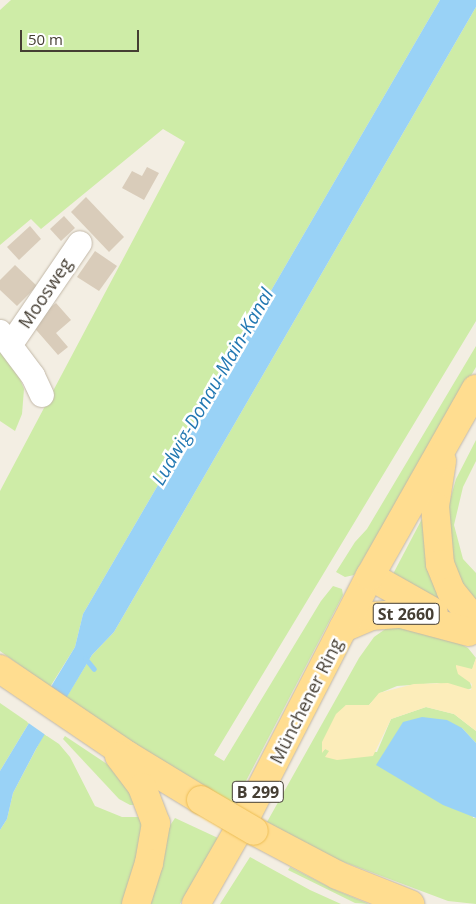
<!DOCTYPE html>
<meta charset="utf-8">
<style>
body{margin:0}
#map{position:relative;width:476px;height:904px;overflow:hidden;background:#f3eee3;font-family:"Open Sans",sans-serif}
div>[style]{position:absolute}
.green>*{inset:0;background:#ceeca7}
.sand>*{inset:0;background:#fcedba}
.water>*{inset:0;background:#99d2f6}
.pier>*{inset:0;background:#f3eee3}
.stream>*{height:5px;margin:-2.5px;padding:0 2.5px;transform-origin:2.5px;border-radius:2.5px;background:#99d2f6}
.building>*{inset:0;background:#d9ccba}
.roads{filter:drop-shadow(0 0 1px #c2b8a8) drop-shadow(0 0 1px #c2b8a8)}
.minor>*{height:24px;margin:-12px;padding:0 12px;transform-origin:12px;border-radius:12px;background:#fff}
.major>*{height:28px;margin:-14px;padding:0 14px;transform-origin:14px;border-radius:14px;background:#ffdd90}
.bridges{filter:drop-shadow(0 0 1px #eebe56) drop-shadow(0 0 1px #eebe56)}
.major-bridge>*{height:28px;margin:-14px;padding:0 14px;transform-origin:14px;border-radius:14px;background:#ffdd90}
span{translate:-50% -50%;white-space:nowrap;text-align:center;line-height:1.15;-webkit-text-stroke:5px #fff;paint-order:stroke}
.shield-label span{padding:1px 4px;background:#fff;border:1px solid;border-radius:4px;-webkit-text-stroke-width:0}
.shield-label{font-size:16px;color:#453e33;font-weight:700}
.street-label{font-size:18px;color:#453e33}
.water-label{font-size:19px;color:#2278b2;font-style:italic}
.scale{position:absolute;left:20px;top:30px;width:119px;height:22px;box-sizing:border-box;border:2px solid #453e33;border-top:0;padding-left:6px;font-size:15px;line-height:18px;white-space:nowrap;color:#453e33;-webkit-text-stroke:4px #fff;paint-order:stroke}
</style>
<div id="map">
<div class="green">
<div style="clip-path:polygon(11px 0,440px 0,83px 614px,75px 647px,50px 687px,0 651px,0 491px,185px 142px,163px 129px,41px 229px,31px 219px,0 245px,0 10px)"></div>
<div style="clip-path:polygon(476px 7px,476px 321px,214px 755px,224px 761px,321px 601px,333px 586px,342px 589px,343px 595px,234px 804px,153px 756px,66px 698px,92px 655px,114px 632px)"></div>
<div style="clip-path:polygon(476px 346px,476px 367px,354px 575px,345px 577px,336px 572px,355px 542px,367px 529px)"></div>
<div style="clip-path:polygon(0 349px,17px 371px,24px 389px,22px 414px,15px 431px,0 421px)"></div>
<div style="clip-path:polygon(476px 440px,476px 461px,463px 487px,454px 525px,463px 559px,476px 573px,476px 603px,464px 588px,449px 550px,448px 507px,456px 479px)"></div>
<div style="clip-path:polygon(423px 517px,450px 611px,393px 574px)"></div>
<div style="clip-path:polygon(394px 623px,455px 641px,468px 648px,476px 658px,469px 680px,472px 688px,467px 690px,437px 683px,397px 686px,380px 693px,369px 705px,346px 705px,322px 752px,325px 749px,377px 752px,391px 719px,426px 707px,454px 714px,476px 731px,476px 743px,462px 728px,473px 818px,476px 818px,476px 904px,448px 901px,360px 868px,330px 857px,267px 822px,359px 658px,374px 637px)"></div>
<div style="clip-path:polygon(0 703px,29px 723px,0 771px)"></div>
<div style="clip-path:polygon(44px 734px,59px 744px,70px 757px,95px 806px,122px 817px,142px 817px,144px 835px,124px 904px,0 904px,0 830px,7px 819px,13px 793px)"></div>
<div style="clip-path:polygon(65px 736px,119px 772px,131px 787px,136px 805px,130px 805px,119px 799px,63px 739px)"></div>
<div style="clip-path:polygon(175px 818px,218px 838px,180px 904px,146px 904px,167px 830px)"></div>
<div style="clip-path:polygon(250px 857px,310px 890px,341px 904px,220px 904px)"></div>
<div style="clip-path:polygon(290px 867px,333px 889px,369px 904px,355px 903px,288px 870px)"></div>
</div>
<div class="sand">
<div style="clip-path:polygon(476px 658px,476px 731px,454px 714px,426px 707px,391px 719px,373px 756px,337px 760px,325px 757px,329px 751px,325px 749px,322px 753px,322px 742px,336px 714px,346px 705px,369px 705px,379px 693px,414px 684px,448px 683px,471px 690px,472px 684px,458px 674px,456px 667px,456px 665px,472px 669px)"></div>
</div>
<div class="water">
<div style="clip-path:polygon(440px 0,476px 0,476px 7px,114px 632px,92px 655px,36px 749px,13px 793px,7px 819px,0 830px,0 771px,75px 647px,83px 614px)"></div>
<div style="clip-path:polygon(422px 717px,447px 720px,462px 728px,476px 743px,476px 818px,443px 805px,376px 765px,403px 722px)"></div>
</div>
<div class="pier">
<div style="clip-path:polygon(48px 686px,68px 700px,47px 736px,27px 722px)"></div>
</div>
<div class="stream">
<div style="left:85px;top:658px;width:14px;rotate:51deg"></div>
</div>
<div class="building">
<div style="clip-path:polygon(147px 167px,159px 173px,144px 200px,122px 188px,132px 171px,142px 176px)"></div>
<div style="clip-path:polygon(86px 197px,124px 237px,109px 252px,71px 212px)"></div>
<div style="clip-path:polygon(64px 216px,75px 228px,61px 241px,50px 229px)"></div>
<div style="clip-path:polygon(30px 226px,41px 239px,19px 260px,7px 247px)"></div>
<div style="clip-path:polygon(95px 251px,117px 266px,99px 291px,77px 277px)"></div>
<div style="clip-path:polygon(15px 265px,37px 286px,17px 306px,0 290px,0 280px)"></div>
<div style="clip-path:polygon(56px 303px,71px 320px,56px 333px,68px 347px,58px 355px,31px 324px)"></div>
</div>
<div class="roads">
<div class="minor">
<div style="left:0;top:332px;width:55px;rotate:53.1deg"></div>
<div style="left:33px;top:376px;width:21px;rotate:65deg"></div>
<div style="left:11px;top:344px;width:122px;rotate:-55.7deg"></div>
</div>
<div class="major">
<div style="left:442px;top:461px;width:46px;rotate:98.8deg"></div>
<div style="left:435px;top:506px;width:58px;rotate:85.1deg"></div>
<div style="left:440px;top:564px;width:29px;rotate:68deg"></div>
<div style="left:451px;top:591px;width:40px;rotate:51deg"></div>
<div style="left:370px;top:576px;width:73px;rotate:29.4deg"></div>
<div style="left:343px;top:628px;width:30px;rotate:-23deg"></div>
<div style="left:371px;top:616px;width:30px;rotate:-4deg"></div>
<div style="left:401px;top:614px;width:70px;rotate:14.8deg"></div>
<div style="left:0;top:669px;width:153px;rotate:34.1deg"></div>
<div style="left:127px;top:755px;width:87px;rotate:31.3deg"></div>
<div style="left:119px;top:756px;width:39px;rotate:53deg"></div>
<div style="left:142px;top:787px;width:39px;rotate:69deg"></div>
<div style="left:156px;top:823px;width:41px;rotate:99.9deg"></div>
<div style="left:149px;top:863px;width:43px;rotate:107.6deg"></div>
<div style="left:254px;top:831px;width:94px;rotate:27.9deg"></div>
<div style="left:337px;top:875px;width:79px;rotate:21.7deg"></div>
<div style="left:196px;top:904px;width:103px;rotate:-60.2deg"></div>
<div style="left:247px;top:815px;width:269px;rotate:-62.8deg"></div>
<div style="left:370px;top:576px;width:215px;rotate:-60.5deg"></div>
</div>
</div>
<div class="bridges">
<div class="major-bridge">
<div style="left:201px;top:800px;width:61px;rotate:30.3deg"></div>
</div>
</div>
<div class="shield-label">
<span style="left:406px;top:614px">St 2660</span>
<span style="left:258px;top:792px">B 299</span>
</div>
<div class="street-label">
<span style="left:45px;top:293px;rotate:-56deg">Moosweg</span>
<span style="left:306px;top:701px;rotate:-63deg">Münchener Ring</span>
</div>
<div class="water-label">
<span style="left:213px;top:387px;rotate:-60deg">Ludwig-Donau-Main-Kanal</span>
</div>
<div class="scale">50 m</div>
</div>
